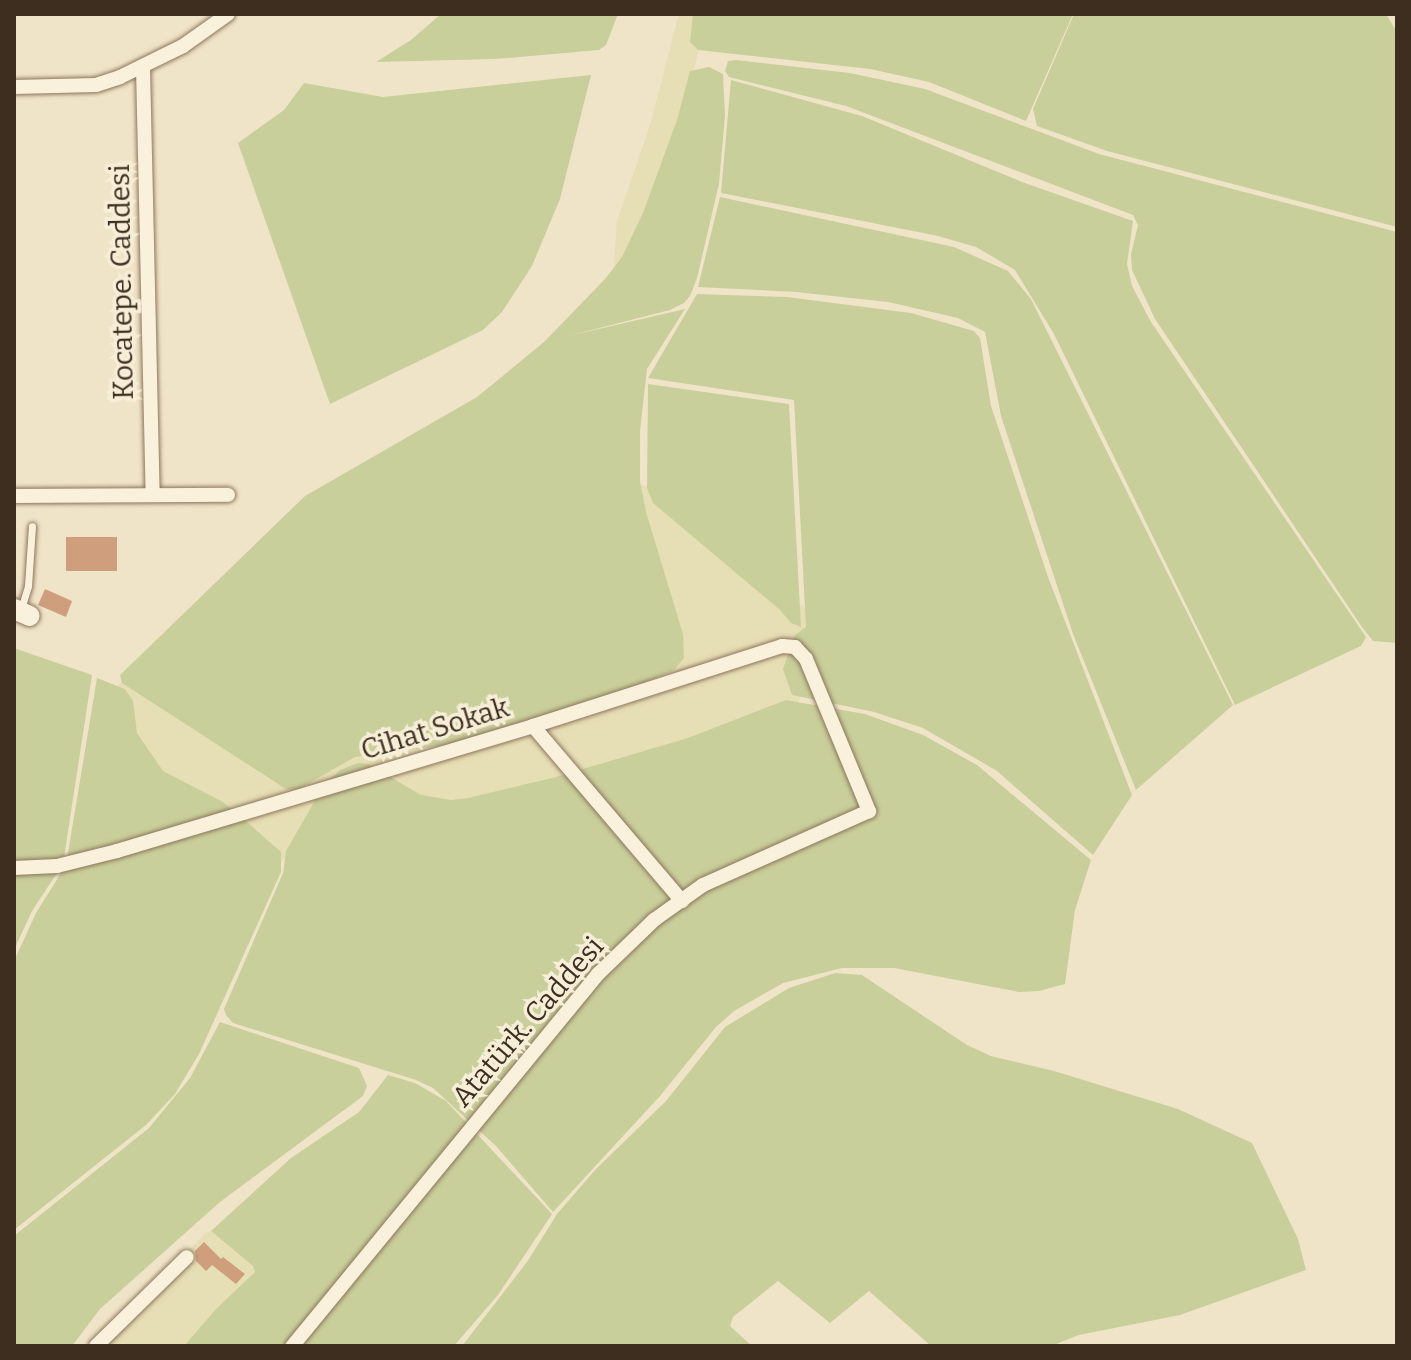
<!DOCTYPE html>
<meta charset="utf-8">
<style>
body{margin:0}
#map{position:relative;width:1411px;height:1360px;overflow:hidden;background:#f0e4c8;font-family:Bitter,serif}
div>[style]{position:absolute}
.farmland>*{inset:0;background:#e6deb5}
.green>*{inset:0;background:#c9cf9b}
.building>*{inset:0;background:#cf9f7d}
.roads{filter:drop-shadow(0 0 2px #8d765c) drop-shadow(0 0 2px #8d765c)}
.lane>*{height:7px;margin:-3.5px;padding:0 3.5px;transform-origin:3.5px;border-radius:3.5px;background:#faf1dc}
.street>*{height:14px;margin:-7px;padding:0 7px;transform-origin:7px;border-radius:7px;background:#faf1dc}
.secondary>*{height:20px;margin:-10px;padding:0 10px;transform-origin:10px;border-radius:10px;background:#faf1dc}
span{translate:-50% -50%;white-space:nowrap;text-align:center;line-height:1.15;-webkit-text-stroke:7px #f7eed8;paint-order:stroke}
.street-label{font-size:28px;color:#3d2e20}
.frame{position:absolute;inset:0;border:16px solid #3d2e20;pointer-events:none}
</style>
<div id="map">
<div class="farmland">
<div style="clip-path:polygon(679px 14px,707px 14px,680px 129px,612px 294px,617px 221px,650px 125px)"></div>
<div style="clip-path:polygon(627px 479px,665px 494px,821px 621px,795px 716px,433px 820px,359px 786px,256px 886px,131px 756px,115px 689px,133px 668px)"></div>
<div style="clip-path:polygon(211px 1231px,254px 1267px,255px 1273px,217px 1308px,184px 1346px,104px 1346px,205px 1233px)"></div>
</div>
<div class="green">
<div style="clip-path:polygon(441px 14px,618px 14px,606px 45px,599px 50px,495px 59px,376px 62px,411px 40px)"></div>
<div style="clip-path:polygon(693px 14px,1073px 14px,1026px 121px,929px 82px,870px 69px,698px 50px,690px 42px)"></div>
<div style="clip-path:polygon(1074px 14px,1386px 14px,1397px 32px,1397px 227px,1107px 151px,1037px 126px,1033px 109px)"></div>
<div style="clip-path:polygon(736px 60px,850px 73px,925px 89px,1099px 154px,1397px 232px,1397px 643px,1373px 641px,1362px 627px,1155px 319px,1132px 270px,1131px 254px,1138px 225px,1133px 215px,846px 106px,729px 77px,725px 71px,728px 61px)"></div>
<div style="clip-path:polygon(709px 67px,723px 74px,725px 116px,719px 184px,697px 278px,690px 296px,684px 303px,670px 310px,568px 336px,685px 309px,647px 369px,640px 431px,640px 481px,646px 512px,683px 634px,684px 658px,674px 670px,542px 727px,500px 738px,355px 757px,297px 790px,286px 789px,122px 683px,120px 675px,305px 496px,477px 397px,544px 342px,605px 279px,622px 257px,643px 213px,678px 117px,690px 71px)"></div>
<div style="clip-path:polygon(591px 75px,560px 199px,532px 266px,502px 312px,483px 330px,330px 404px,238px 143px,284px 110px,304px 83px,383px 97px)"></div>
<div style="clip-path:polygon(731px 80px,862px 116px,1022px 182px,1133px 221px,1127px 264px,1132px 286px,1151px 322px,1366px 637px,1361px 646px,1235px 705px,1054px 334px,1015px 270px,976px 247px,938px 236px,721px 193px)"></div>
<div style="clip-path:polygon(720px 197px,954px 247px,1008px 271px,1031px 299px,1233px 705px,1136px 790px,1073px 634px,1001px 416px,985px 332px,958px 318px,888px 302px,796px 292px,698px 287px)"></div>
<div style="clip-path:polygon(697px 294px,787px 297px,911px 313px,974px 331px,980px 338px,991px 406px,1048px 577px,1132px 795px,1093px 855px,997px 771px,923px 728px,874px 712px,792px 695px,783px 669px,795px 635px,806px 627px,794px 400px,648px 378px)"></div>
<div style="clip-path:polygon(648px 384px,789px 404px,801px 627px,791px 623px,780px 610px,653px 503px,647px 488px)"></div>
<div style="clip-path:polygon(14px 648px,92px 675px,63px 864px,32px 911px,14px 950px)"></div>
<div style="clip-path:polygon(97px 678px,125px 689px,133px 701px,137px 733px,163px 771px,223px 802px,238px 814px,281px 852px,281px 872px,199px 1054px,175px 1094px,146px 1125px,14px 1230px,14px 961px,36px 913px,66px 865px)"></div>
<div style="clip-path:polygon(786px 700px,865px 714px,923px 735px,977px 765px,1091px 860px,1075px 910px,1065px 984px,1039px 991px,1019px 992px,894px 968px,842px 968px,783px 983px,734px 1011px,716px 1027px,660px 1096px,553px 1212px,496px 1146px,433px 1088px,416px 1080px,233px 1023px,226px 1015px,224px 1009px,283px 873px,286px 851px,324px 785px,340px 770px,358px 763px,368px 764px,421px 795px,451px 800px,468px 798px,556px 777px,688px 738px)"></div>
<div style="clip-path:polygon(835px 973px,862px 975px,967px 1045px,991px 1056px,1054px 1071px,1178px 1109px,1252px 1143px,1298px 1239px,1306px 1270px,1180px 1315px,1079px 1335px,1051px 1346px,931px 1346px,869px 1291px,830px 1323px,778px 1281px,733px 1317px,730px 1326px,752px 1346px,462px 1346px,527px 1262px,557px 1214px,596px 1169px,666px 1101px,725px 1027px,789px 988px)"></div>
<div style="clip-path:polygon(220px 1022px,359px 1068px,367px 1086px,363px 1096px,220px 1202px,100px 1309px,72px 1346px,14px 1346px,14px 1236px,149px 1128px,190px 1078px)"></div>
<div style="clip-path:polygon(388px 1075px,415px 1083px,446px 1101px,552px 1214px,498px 1295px,454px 1346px,184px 1346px,217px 1308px,255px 1272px,253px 1266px,211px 1231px,291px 1158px,359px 1112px)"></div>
</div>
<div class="building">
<div style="clip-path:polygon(66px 537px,117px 537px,117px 571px,66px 571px)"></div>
<div style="clip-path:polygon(45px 589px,72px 601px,66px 617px,38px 605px)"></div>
<div style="clip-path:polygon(204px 1242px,221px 1259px,223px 1257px,245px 1274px,236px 1284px,212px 1265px,206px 1271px,196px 1261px,195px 1251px)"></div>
</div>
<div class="roads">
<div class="lane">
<div style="left:21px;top:609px;width:24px;rotate:-73deg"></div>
<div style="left:28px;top:586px;width:60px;rotate:-86.2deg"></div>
</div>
<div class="street">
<div style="left:143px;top:68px;width:427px;rotate:88.7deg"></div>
<div style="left:14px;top:87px;width:82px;rotate:-1.4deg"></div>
<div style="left:96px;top:85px;width:25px;rotate:-18deg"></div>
<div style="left:120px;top:77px;width:70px;rotate:-26.2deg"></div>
<div style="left:183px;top:46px;width:55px;rotate:-35.4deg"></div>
<div style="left:14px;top:496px;width:214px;rotate:-0.3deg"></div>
<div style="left:533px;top:726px;width:230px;rotate:49.6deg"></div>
<div style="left:14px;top:868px;width:43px;rotate:-2.7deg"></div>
<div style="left:57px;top:866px;width:62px;rotate:-14deg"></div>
<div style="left:117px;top:851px;width:434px;rotate:-16.7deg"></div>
<div style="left:533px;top:726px;width:262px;rotate:-17.8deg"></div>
<div style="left:782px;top:646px;width:13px;rotate:4deg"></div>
<div style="left:795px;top:647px;width:16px;rotate:47deg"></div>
<div style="left:806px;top:659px;width:165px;rotate:67.5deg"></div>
<div style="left:869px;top:811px;width:182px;rotate:156deg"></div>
<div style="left:703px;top:885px;width:60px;rotate:144.5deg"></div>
<div style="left:654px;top:920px;width:78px;rotate:136deg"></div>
<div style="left:598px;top:974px;width:482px;rotate:129.4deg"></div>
<div style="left:96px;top:1346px;width:127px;rotate:-44.4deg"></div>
</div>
<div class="secondary">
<div style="left:14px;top:609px;width:17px;rotate:24deg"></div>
</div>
</div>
<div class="street-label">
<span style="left:122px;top:282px;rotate:-91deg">Kocatepe. Caddesi</span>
<span style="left:435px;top:729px;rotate:-17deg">Cihat Sokak</span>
<span style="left:528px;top:1022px;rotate:-49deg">Atatürk. Caddesi</span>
</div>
<div class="frame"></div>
</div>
